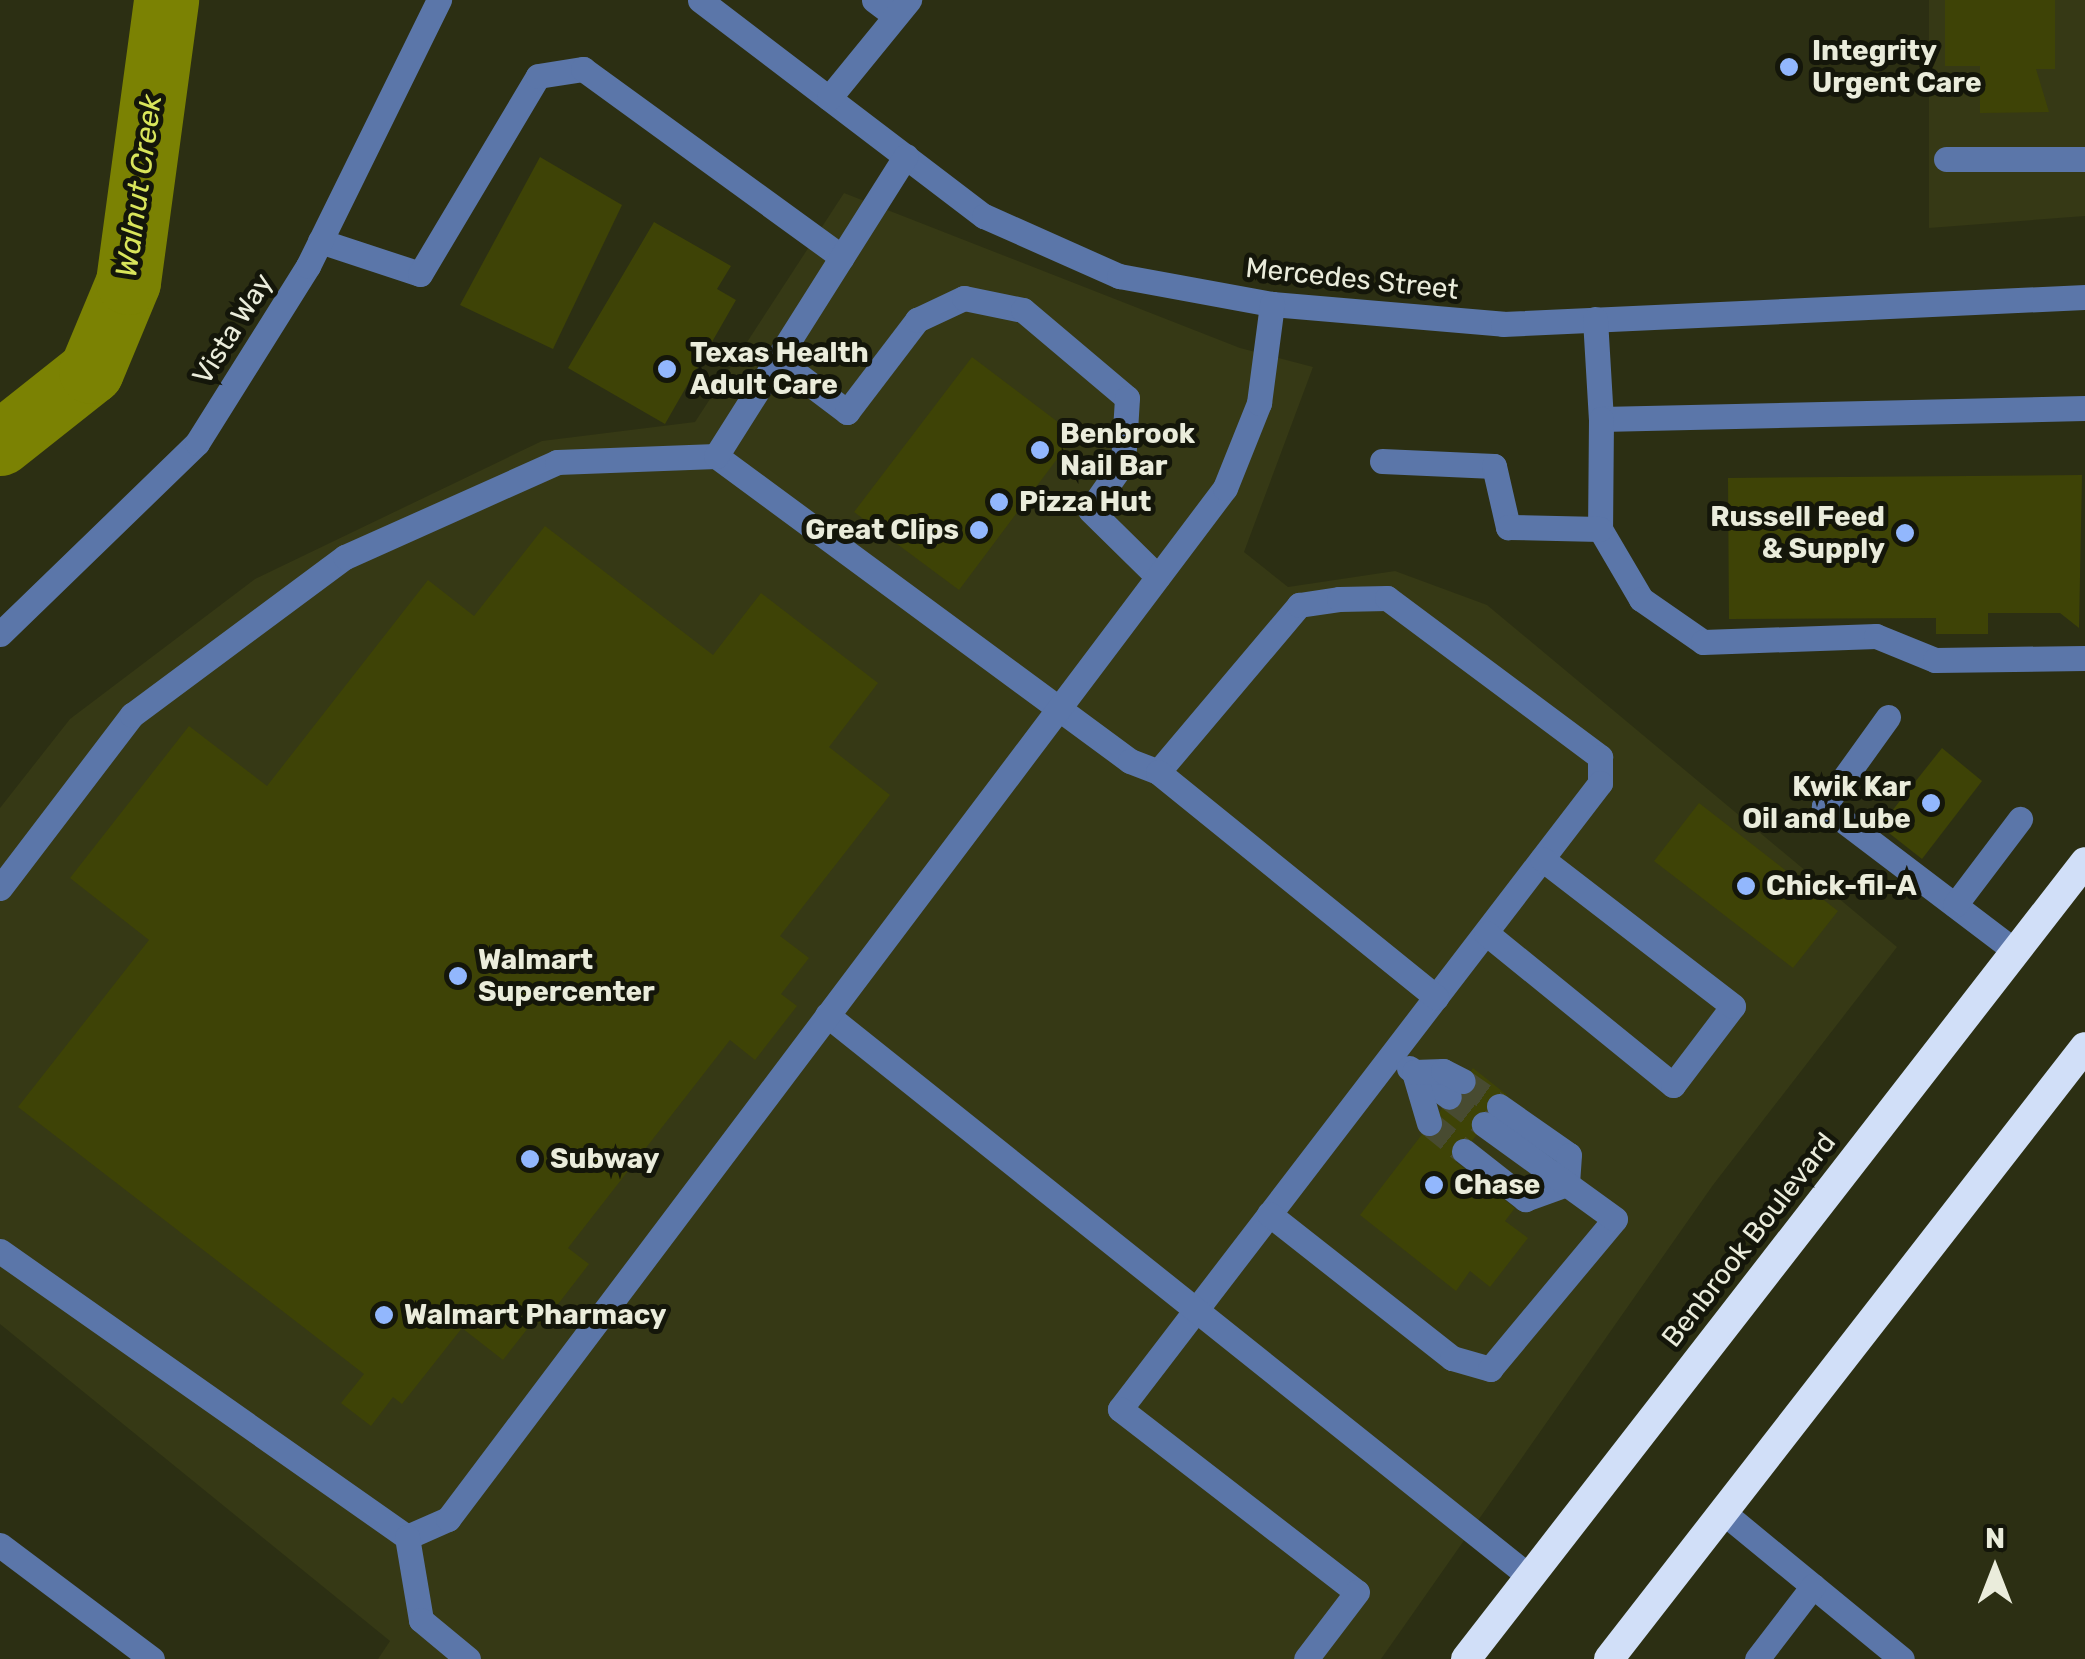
<!DOCTYPE html>
<style>
body{margin:0}
#map{position:relative;width:2085px;height:1659px;overflow:hidden;background:#2c2f13;font-family:Rubik,sans-serif}
div>[style]{position:absolute}
.built>*{inset:0;background:#363915}
.river>*{height:65px;margin:-32.5px;padding:0 32.5px;transform-origin:32.5px;border-radius:32.5px;background:#7b8203}
.building>*{inset:0;background:#3e4306}
.minor-tunnel>*{height:25px;margin-top:-12.5px;transform-origin:0;background:repeating-linear-gradient(90deg,#484b31 0 25px,transparent 0 37px)}
.minor>*{height:25px;margin:-12.5px;padding:0 12.5px;transform-origin:12.5px;border-radius:12.5px;background:#5b76a9}
.highway>*{height:30px;margin:-15px;padding:0 15px;transform-origin:15px;border-radius:15px;background:#d1dff8}
.dots>*{width:28px;height:28px;translate:-50% -50%;box-sizing:border-box;border:5px solid #14160a;border-radius:50%}
span{translate:-50% -50%;white-space:nowrap;text-align:center;line-height:1.15;-webkit-text-stroke:10px #14160a;paint-order:stroke}
.poi-label{font-size:28px;color:#eaecdb;font-weight:700}
.left{translate:0 -50%;text-align:left}
.right{translate:-100% -50%;text-align:right}
.street-label{font-size:28px;color:#eaecdb}
.water-label{font-size:30px;color:#d9e55b;font-style:italic}
.north{position:absolute;left:1945px;top:1519px;width:100px;height:100px;-webkit-text-stroke:8px #14160a;paint-order:stroke;rotate:0deg;font-size:28px;font-weight:700;line-height:40px;text-align:center;color:#eaecdb}
.north::after{content:'';display:block;margin:auto;width:35px;height:45px;background:#eaecdb;clip-path:polygon(50% 0,100% 100%,50% 72%,0 100%)}
</style>
<div id="map">
<div class="built">
<div style="clip-path:polygon(1929px 0,2085px 0,2085px 216px,1929px 228px)"></div>
<div style="clip-path:polygon(844px 193px,1240px 348px,1313px 367px,1244px 552px,1288px 587px,1395px 571px,1487px 605px,1897px 947px,1713px 1185px,1381px 1659px,378px 1659px,390px 1641px,0 1324px,0 808px,70px 719px,255px 579px,542px 441px,695px 422px)"></div>
</div>
<div class="river">
<div style="left:0;top:443px;width:116px;rotate:-38.4deg"></div>
<div style="left:91px;top:371px;width:96px;rotate:-67.4deg"></div>
<div style="left:128px;top:282px;width:285px;rotate:-82.3deg"></div>
</div>
<div class="building">
<div style="clip-path:polygon(1945px 0,2055px 0,2055px 69px,2036px 69px,2049px 112px,1980px 113px,1980px 66px,1945px 66px)"></div>
<div style="clip-path:polygon(540px 157px,622px 205px,553px 349px,460px 305px)"></div>
<div style="clip-path:polygon(654px 222px,731px 266px,717px 289px,736px 300px,665px 424px,568px 368px)"></div>
<div style="clip-path:polygon(972px 357px,1075px 435px,959px 590px,854px 512px)"></div>
<div style="clip-path:polygon(2082px 475px,2079px 628px,2060px 613px,1988px 613px,1988px 634px,1936px 634px,1936px 618px,1729px 619px,1728px 478px)"></div>
<div style="clip-path:polygon(545px 526px,713px 655px,761px 593px,878px 683px,829px 747px,890px 795px,780px 936px,809px 958px,781px 994px,797px 1006px,755px 1060px,730px 1040px,568px 1248px,589px 1264px,542px 1325px,535px 1319px,503px 1360px,462px 1328px,402px 1404px,393px 1397px,371px 1426px,341px 1403px,364px 1374px,18px 1107px,149px 940px,70px 878px,189px 726px,267px 786px,428px 580px,474px 616px)"></div>
<div style="clip-path:polygon(1942px 748px,1982px 781px,1922px 859px,1880px 826px)"></div>
<div style="clip-path:polygon(1699px 803px,1838px 911px,1793px 968px,1654px 861px)"></div>
<div style="clip-path:polygon(1473px 1068px,1507px 1095px,1456px 1162px,1515px 1208px,1505px 1221px,1528px 1238px,1490px 1287px,1470px 1271px,1456px 1291px,1360px 1215px)"></div>
</div>
<div class="minor-tunnel">
<div style="left:1463px;top:1081px;width:44px;rotate:34.8deg"></div>
<div style="left:1449px;top:1097px;width:44px;rotate:37.6deg"></div>
<div style="left:1429px;top:1123px;width:45px;rotate:38.7deg"></div>
</div>
<div class="minor">
<div style="left:700px;top:0;width:357px;rotate:37.3deg"></div>
<div style="left:984px;top:216px;width:148px;rotate:24deg"></div>
<div style="left:1119px;top:276px;width:156px;rotate:10.4deg"></div>
<div style="left:1272px;top:304px;width:232px;rotate:4.9deg"></div>
<div style="left:1503px;top:324px;width:583px;rotate:-2.66deg"></div>
<div style="left:874px;top:0;width:25px;rotate:37deg"></div>
<div style="left:829px;top:98px;width:127px;rotate:-50.8deg"></div>
<div style="left:1946px;top:159px;width:139px"></div>
<div style="left:320px;top:241px;width:105px;rotate:18.3deg"></div>
<div style="left:420px;top:274px;width:230px;rotate:-59.2deg"></div>
<div style="left:538px;top:76px;width:46px;rotate:-8.8deg"></div>
<div style="left:583px;top:69px;width:320px;rotate:36deg"></div>
<div style="left:1595px;top:319px;width:100px;rotate:86.6deg"></div>
<div style="left:1601px;top:419px;width:484px;rotate:-1.3deg"></div>
<div style="left:777px;top:359px;width:88px;rotate:37.1deg"></div>
<div style="left:847px;top:412px;width:116px;rotate:-52.7deg"></div>
<div style="left:917px;top:320px;width:52px;rotate:-25.1deg"></div>
<div style="left:964px;top:298px;width:60px;rotate:11.5deg"></div>
<div style="left:1023px;top:310px;width:136px;rotate:40.2deg"></div>
<div style="left:1127px;top:398px;width:65px;rotate:93.5deg"></div>
<div style="left:1123px;top:463px;width:57px;rotate:125.1deg"></div>
<div style="left:1090px;top:510px;width:95px;rotate:44.6deg"></div>
<div style="left:1601px;top:419px;width:110px;rotate:90.5deg"></div>
<div style="left:1600px;top:529px;width:81px;rotate:59.6deg"></div>
<div style="left:1641px;top:599px;width:75px;rotate:34.7deg"></div>
<div style="left:1703px;top:642px;width:173px;rotate:-2deg"></div>
<div style="left:1876px;top:636px;width:64px;rotate:22.1deg"></div>
<div style="left:1935px;top:660px;width:150px;rotate:-0.8deg"></div>
<div style="left:716px;top:456px;width:514px;rotate:36.38deg"></div>
<div style="left:1130px;top:761px;width:30px;rotate:21deg"></div>
<div style="left:1158px;top:772px;width:219px;rotate:-49.8deg"></div>
<div style="left:1299px;top:605px;width:40px;rotate:-8.5deg"></div>
<div style="left:1339px;top:599px;width:48px;rotate:-1.2deg"></div>
<div style="left:1387px;top:598px;width:266px;rotate:36.7deg"></div>
<div style="left:1600px;top:757px;width:26px;rotate:90deg"></div>
<div style="left:1600px;top:783px;width:789px;rotate:127.48deg"></div>
<div style="left:1120px;top:1409px;width:299px;rotate:37.7deg"></div>
<div style="left:1357px;top:1592px;width:84px;rotate:127.3deg"></div>
<div style="left:1382px;top:461px;width:112px;rotate:2.6deg"></div>
<div style="left:1494px;top:466px;width:63px;rotate:77.1deg"></div>
<div style="left:1508px;top:527px;width:92px;rotate:1.2deg"></div>
<div style="left:0;top:634px;width:274px;rotate:-44.1deg"></div>
<div style="left:197px;top:443px;width:209px;rotate:-57.9deg"></div>
<div style="left:308px;top:266px;width:297px;rotate:-63.8deg"></div>
<div style="left:1888px;top:717px;width:110px;rotate:125.7deg"></div>
<div style="left:1824px;top:806px;width:238px;rotate:37.2deg"></div>
<div style="left:1158px;top:772px;width:358px;rotate:39deg"></div>
<div style="left:0;top:888px;width:218px;rotate:-52.7deg"></div>
<div style="left:132px;top:715px;width:265px;rotate:-36.6deg"></div>
<div style="left:345px;top:557px;width:232px;rotate:-24.1deg"></div>
<div style="left:557px;top:462px;width:159px;rotate:-2.2deg"></div>
<div style="left:716px;top:456px;width:355px;rotate:-57.7deg"></div>
<div style="left:1955px;top:905px;width:108px;rotate:-52.9deg"></div>
<div style="left:1486px;top:933px;width:241px;rotate:39.1deg"></div>
<div style="left:1673px;top:1085px;width:99px;rotate:-52.8deg"></div>
<div style="left:1733px;top:1006px;width:241px;rotate:-142.4deg"></div>
<div style="left:827px;top:1015px;width:900px;rotate:38.64deg"></div>
<div style="left:1409px;top:1068px;width:49px;rotate:35.9deg"></div>
<div style="left:1499px;top:1106px;width:85px;rotate:35deg"></div>
<div style="left:1569px;top:1155px;width:29px;rotate:94deg"></div>
<div style="left:1429px;top:1123px;width:53px;rotate:-106.4deg"></div>
<div style="left:1414px;top:1072px;width:29px;rotate:-2deg"></div>
<div style="left:1443px;top:1071px;width:22px;rotate:27deg"></div>
<div style="left:1464px;top:1151px;width:78px;rotate:38.2deg"></div>
<div style="left:1525px;top:1199px;width:45px;rotate:-19.7deg"></div>
<div style="left:1269px;top:1214px;width:233px;rotate:38.2deg"></div>
<div style="left:1452px;top:1358px;width:40px;rotate:16deg"></div>
<div style="left:1490px;top:1369px;width:195px;rotate:-50.2deg"></div>
<div style="left:1615px;top:1219px;width:162px;rotate:-144.1deg"></div>
<div style="left:0;top:1251px;width:497px;rotate:35.1deg"></div>
<div style="left:407px;top:1537px;width:45px;rotate:-23.7deg"></div>
<div style="left:448px;top:1519px;width:1291px;rotate:-53deg"></div>
<div style="left:1225px;top:488px;width:92px;rotate:-68.2deg"></div>
<div style="left:1259px;top:403px;width:100px;rotate:-82.5deg"></div>
<div style="left:1724px;top:1513px;width:230px;rotate:39.4deg"></div>
<div style="left:407px;top:1537px;width:84px;rotate:80.4deg"></div>
<div style="left:421px;top:1620px;width:61px;rotate:39.7deg"></div>
<div style="left:0;top:1545px;width:190px;rotate:36.9deg"></div>
<div style="left:1757px;top:1659px;width:92px;rotate:-52.5deg"></div>
</div>
<div class="highway">
<div style="left:1466px;top:1659px;width:1009px;rotate:-52.16deg"></div>
<div style="left:1609px;top:1659px;width:775px;rotate:-52.13deg"></div>
</div>
<div class="dots">
<div style="left:1789px;top:67px;background:#92b7fd"></div>
<div style="left:667px;top:369px;background:#92b7fd"></div>
<div style="left:1040px;top:450px;background:#92b7fd"></div>
<div style="left:999px;top:502px;background:#92b7fd"></div>
<div style="left:979px;top:530px;background:#92b7fd"></div>
<div style="left:1905px;top:533px;background:#92b7fd"></div>
<div style="left:1931px;top:803px;background:#92b7fd"></div>
<div style="left:1746px;top:886px;background:#92b7fd"></div>
<div style="left:458px;top:976px;background:#92b7fd"></div>
<div style="left:530px;top:1159px;background:#92b7fd"></div>
<div style="left:1434px;top:1185px;background:#92b7fd"></div>
<div style="left:384px;top:1315px;background:#92b7fd"></div>
</div>
<div class="poi-label">
<span class="left" style="left:1812px;top:67px">Integrity<br>Urgent Care</span>
<span class="left" style="left:690px;top:369px">Texas Health<br>Adult Care</span>
<span class="left" style="left:1060px;top:450px">Benbrook<br>Nail Bar</span>
<span class="left" style="left:1019px;top:502px">Pizza Hut</span>
<span class="right" style="left:1885px;top:533px">Russell Feed<br>&amp; Supply</span>
<span class="right" style="left:959px;top:530px">Great Clips</span>
<span class="right" style="left:1911px;top:803px">Kwik Kar<br>Oil and Lube</span>
<span class="left" style="left:1766px;top:886px">Chick-fil-A</span>
<span class="left" style="left:478px;top:976px">Walmart<br>Supercenter</span>
<span class="left" style="left:550px;top:1159px">Subway</span>
<span class="left" style="left:1454px;top:1185px">Chase</span>
<span class="left" style="left:404px;top:1315px">Walmart Pharmacy</span>
</div>
<div class="street-label">
<span style="left:1352px;top:279px;rotate:6deg">Mercedes Street</span>
<span style="left:233px;top:329px;rotate:-58deg">Vista Way</span>
<span style="left:1749px;top:1240px;rotate:-52deg">Benbrook Boulevard</span>
</div>
<div class="water-label">
<span style="left:139px;top:186px;rotate:-82deg">Walnut Creek</span>
</div>
<div class="north">N</div>
</div>
